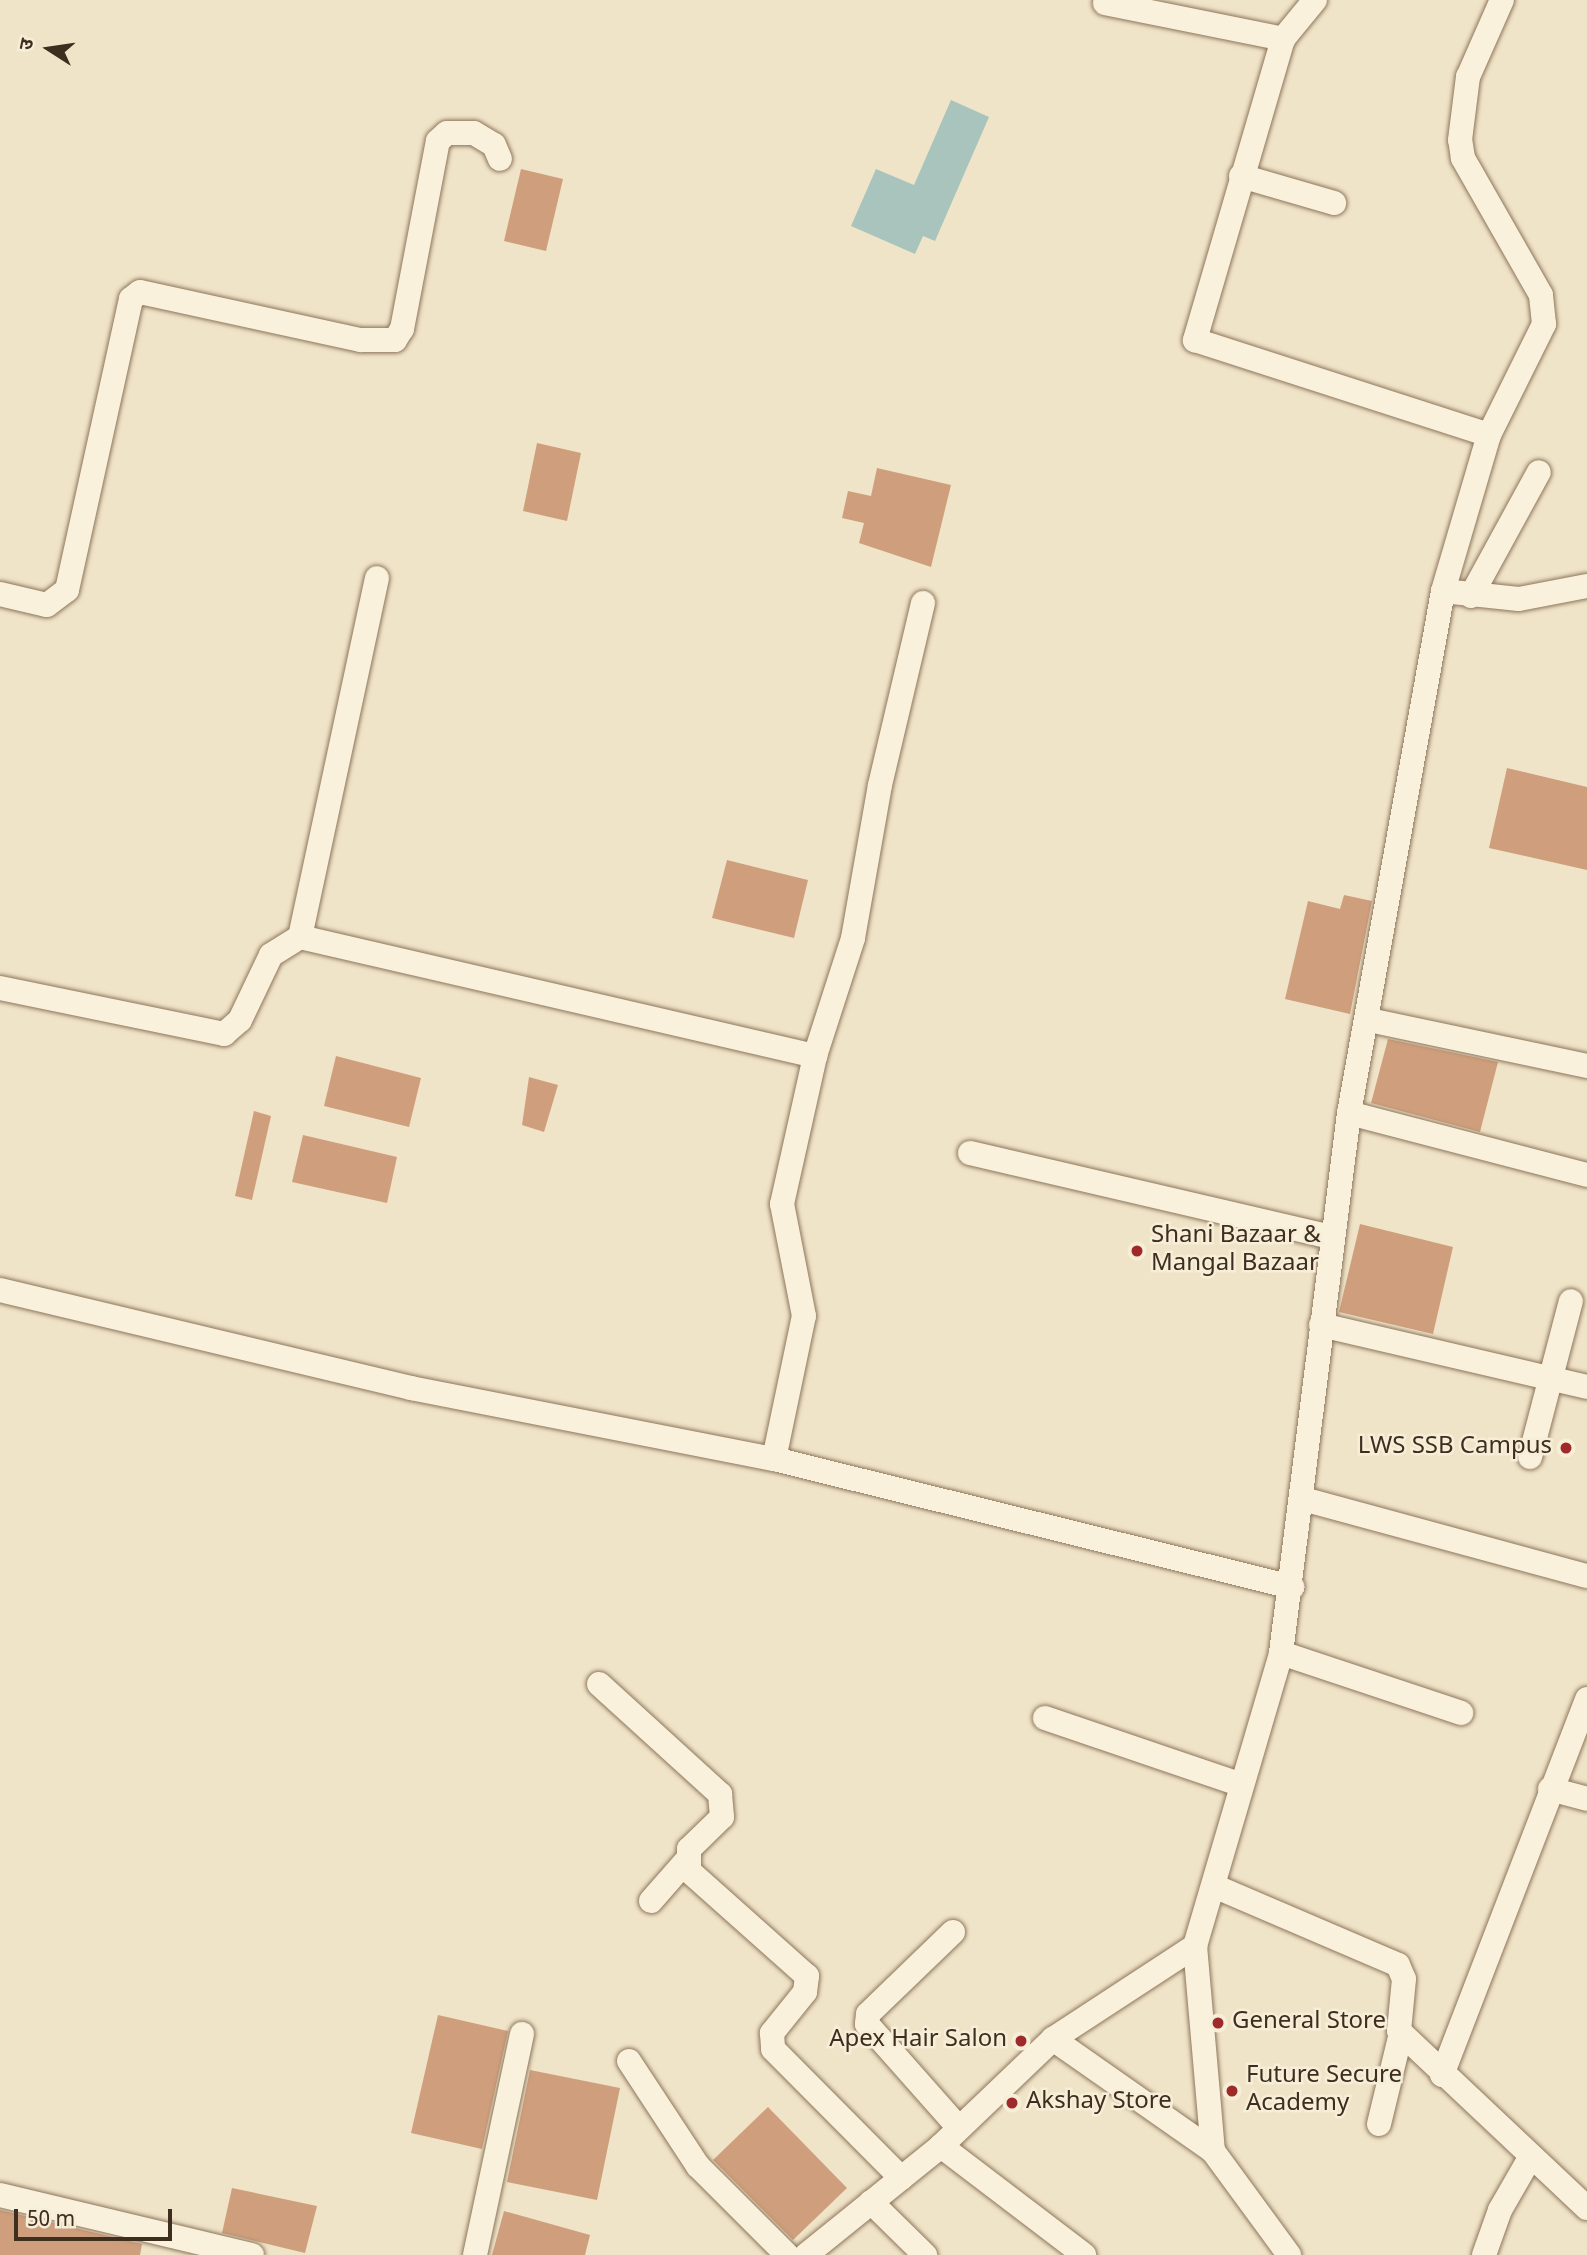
<!DOCTYPE html>
<meta charset="utf-8">
<style>
body{margin:0}
#map{position:relative;width:1587px;height:2255px;overflow:hidden;background:#f0e4c8;font-family:Georgia,"Noto Sans Devanagari",serif}
div>[style]{position:absolute}
.water>*{inset:0;background:#a9c4bc}
.building>*{inset:0;background:#cf9f7d}
.roads{filter:drop-shadow(0 0 2px #8d765c) drop-shadow(0 0 2px #8d765c)}
.minor>*{height:24px;margin:-12px;padding:0 12px;transform-origin:12px;border-radius:12px;background:#faf1dc}
.dots>*{width:19px;height:19px;translate:-50% -50%;box-sizing:border-box;border:4px solid #f7eed8;border-radius:50%}
span{translate:-50% -50%;white-space:nowrap;text-align:center;line-height:1.15;-webkit-text-stroke:5px #f7eed8;paint-order:stroke}
.poi-label{font-size:24px;color:#3d2e20}
.left{translate:0 -50%;text-align:left}
.right{translate:-100% -50%;text-align:right}
.north{position:absolute;left:14px;top:14px;width:70px;height:70px;-webkit-text-stroke:5px #f7eed8;paint-order:stroke;rotate:282deg;font-size:19px;font-weight:700;line-height:28px;text-align:center;color:#3d2e20}
.north::after{content:'';display:block;margin:auto;width:24px;height:32px;background:#3d2e20;clip-path:polygon(50% 0,100% 100%,50% 72%,0 100%)}
.scale{position:absolute;left:14px;top:2209px;width:158px;height:32px;box-sizing:border-box;border:4px solid #3d2e20;border-top:0;padding-left:9px;font-size:21px;line-height:24px;white-space:nowrap;color:#3d2e20;-webkit-text-stroke:5px #f7eed8;paint-order:stroke}
</style>
<div id="map">
<div class="water">
<div style="clip-path:polygon(951px 100px,989px 117px,935px 241px,923px 236px,915px 254px,851px 226px,876px 169px,914px 185px)"></div>
</div>
<div class="building">
<div style="clip-path:polygon(521px 169px,563px 179px,546px 251px,504px 241px)"></div>
<div style="clip-path:polygon(537px 443px,581px 453px,567px 521px,523px 511px)"></div>
<div style="clip-path:polygon(877px 468px,951px 485px,931px 567px,859px 543px,864px 523px,842px 518px,848px 491px,871px 496px)"></div>
<div style="clip-path:polygon(1507px 768px,1587px 787px,1587px 870px,1489px 848px)"></div>
<div style="clip-path:polygon(727px 860px,808px 880px,794px 938px,712px 918px)"></div>
<div style="clip-path:polygon(1344px 895px,1372px 901px,1350px 1014px,1285px 999px,1308px 901px,1340px 909px)"></div>
<div style="clip-path:polygon(1388px 1039px,1498px 1062px,1480px 1132px,1371px 1103px)"></div>
<div style="clip-path:polygon(336px 1056px,421px 1078px,409px 1127px,324px 1106px)"></div>
<div style="clip-path:polygon(529px 1077px,558px 1085px,544px 1132px,522px 1125px)"></div>
<div style="clip-path:polygon(254px 1111px,271px 1116px,252px 1200px,235px 1196px)"></div>
<div style="clip-path:polygon(303px 1135px,397px 1157px,387px 1203px,292px 1182px)"></div>
<div style="clip-path:polygon(1360px 1224px,1453px 1247px,1433px 1334px,1339px 1312px)"></div>
<div style="clip-path:polygon(438px 2015px,508px 2031px,482px 2149px,411px 2133px)"></div>
<div style="clip-path:polygon(530px 2070px,620px 2088px,597px 2200px,507px 2182px)"></div>
<div style="clip-path:polygon(768px 2107px,847px 2188px,793px 2240px,713px 2160px)"></div>
<div style="clip-path:polygon(232px 2188px,317px 2206px,305px 2253px,222px 2233px)"></div>
<div style="clip-path:polygon(0 2210px,142px 2244px,140px 2255px,0 2255px)"></div>
<div style="clip-path:polygon(504px 2211px,590px 2235px,585px 2255px,492px 2255px)"></div>
</div>
<div class="roads">
<div class="minor">
<div style="left:1315px;top:0;width:50px;rotate:129.4deg"></div>
<div style="left:1283px;top:39px;width:314px;rotate:106.3deg"></div>
<div style="left:1195px;top:340px;width:309px;rotate:17.9deg"></div>
<div style="left:1105px;top:3px;width:182px;rotate:11.4deg"></div>
<div style="left:1241px;top:176px;width:97px;rotate:16.2deg"></div>
<div style="left:1443px;top:591px;width:76px;rotate:6deg"></div>
<div style="left:1519px;top:599px;width:69px;rotate:-10.8deg"></div>
<div style="left:0;top:594px;width:48px;rotate:13.2deg"></div>
<div style="left:47px;top:605px;width:25px;rotate:-37deg"></div>
<div style="left:67px;top:590px;width:298px;rotate:-77.6deg"></div>
<div style="left:131px;top:299px;width:11px;rotate:-38deg"></div>
<div style="left:140px;top:292px;width:226px;rotate:12.3deg"></div>
<div style="left:361px;top:340px;width:34px"></div>
<div style="left:395px;top:340px;width:13px;rotate:-58deg"></div>
<div style="left:402px;top:329px;width:191px;rotate:-79.2deg"></div>
<div style="left:438px;top:141px;width:12px;rotate:-42deg"></div>
<div style="left:447px;top:133px;width:27px"></div>
<div style="left:474px;top:133px;width:23px;rotate:31deg"></div>
<div style="left:494px;top:145px;width:15px;rotate:67deg"></div>
<div style="left:1471px;top:596px;width:141px;rotate:-61.3deg"></div>
<div style="left:300px;top:937px;width:367px;rotate:-77.9deg"></div>
<div style="left:0;top:988px;width:229px;rotate:11.6deg"></div>
<div style="left:224px;top:1034px;width:21px;rotate:-41deg"></div>
<div style="left:240px;top:1020px;width:72px;rotate:-64.5deg"></div>
<div style="left:271px;top:955px;width:34px;rotate:-32deg"></div>
<div style="left:300px;top:937px;width:529px;rotate:13.01deg"></div>
<div style="left:1369px;top:1020px;width:223px;rotate:11.9deg"></div>
<div style="left:1349px;top:1113px;width:246px;rotate:14.6deg"></div>
<div style="left:970px;top:1153px;width:372px;rotate:13.1deg"></div>
<div style="left:0;top:1290px;width:423px;rotate:13.4deg"></div>
<div style="left:411px;top:1388px;width:370px;rotate:11.1deg"></div>
<div style="left:774px;top:1459px;width:534px;rotate:13.88deg"></div>
<div style="left:1321px;top:1325px;width:273px;rotate:13.1deg"></div>
<div style="left:1530px;top:1457px;width:161px;rotate:-75.3deg"></div>
<div style="left:774px;top:1459px;width:146px;rotate:-78.2deg"></div>
<div style="left:804px;top:1316px;width:114px;rotate:-101.1deg"></div>
<div style="left:782px;top:1204px;width:152px;rotate:-77.4deg"></div>
<div style="left:815px;top:1056px;width:124px;rotate:-72.1deg"></div>
<div style="left:853px;top:938px;width:155px;rotate:-80deg"></div>
<div style="left:880px;top:785px;width:187px;rotate:-76.7deg"></div>
<div style="left:1303px;top:1499px;width:294px;rotate:15.2deg"></div>
<div style="left:1281px;top:1653px;width:190px;rotate:18.4deg"></div>
<div style="left:599px;top:1684px;width:164px;rotate:42.3deg"></div>
<div style="left:720px;top:1794px;width:23px;rotate:85deg"></div>
<div style="left:722px;top:1817px;width:46px;rotate:135.9deg"></div>
<div style="left:689px;top:1849px;width:22px;rotate:90deg"></div>
<div style="left:689px;top:1871px;width:158px;rotate:41.7deg"></div>
<div style="left:807px;top:1976px;width:16px;rotate:97deg"></div>
<div style="left:805px;top:1992px;width:53px;rotate:128.8deg"></div>
<div style="left:772px;top:2033px;width:16px;rotate:86deg"></div>
<div style="left:773px;top:2049px;width:182px;rotate:45.2deg"></div>
<div style="left:1045px;top:1718px;width:205px;rotate:18.8deg"></div>
<div style="left:1550px;top:1789px;width:38px;rotate:15deg"></div>
<div style="left:1214px;top:1886px;width:200px;rotate:23.2deg"></div>
<div style="left:1398px;top:1965px;width:15px;rotate:67deg"></div>
<div style="left:1404px;top:1979px;width:52px;rotate:95.5deg"></div>
<div style="left:1399px;top:2031px;width:258px;rotate:43.3deg"></div>
<div style="left:651px;top:1901px;width:53px;rotate:-48.8deg"></div>
<div style="left:953px;top:1932px;width:118px;rotate:136deg"></div>
<div style="left:868px;top:2014px;width:10px;rotate:96deg"></div>
<div style="left:867px;top:2024px;width:139px;rotate:48.5deg"></div>
<div style="left:1195px;top:1946px;width:206px;rotate:85deg"></div>
<div style="left:1213px;top:2151px;width:129px;rotate:53.8deg"></div>
<div style="left:1053px;top:2039px;width:195px;rotate:35deg"></div>
<div style="left:629px;top:2061px;width:126px;rotate:56.7deg"></div>
<div style="left:698px;top:2166px;width:126px;rotate:45deg"></div>
<div style="left:1442px;top:2075px;width:403px;rotate:-68.9deg"></div>
<div style="left:1379px;top:2124px;width:94px;rotate:-76.4deg"></div>
<div style="left:941px;top:2146px;width:180px;rotate:37.3deg"></div>
<div style="left:0;top:2195px;width:259px;rotate:13.4deg"></div>
<div style="left:871px;top:2202px;width:76px;rotate:44.5deg"></div>
<div style="left:475px;top:2255px;width:226px;rotate:-78deg"></div>
<div style="left:806px;top:2255px;width:174px;rotate:-38.9deg"></div>
<div style="left:941px;top:2146px;width:155px;rotate:-43.7deg"></div>
<div style="left:1053px;top:2039px;width:170px;rotate:-33.2deg"></div>
<div style="left:1195px;top:1946px;width:305px;rotate:-73.6deg"></div>
<div style="left:1281px;top:1653px;width:544px;rotate:-82.82deg"></div>
<div style="left:1349px;top:1113px;width:530px;rotate:-79.79deg"></div>
<div style="left:1443px;top:591px;width:163px;rotate:-73.6deg"></div>
<div style="left:1489px;top:435px;width:124px;rotate:-63.6deg"></div>
<div style="left:1544px;top:324px;width:29px;rotate:-96deg"></div>
<div style="left:1541px;top:295px;width:158px;rotate:-119.7deg"></div>
<div style="left:1463px;top:158px;width:18px;rotate:-99deg"></div>
<div style="left:1460px;top:140px;width:64px;rotate:-82.8deg"></div>
<div style="left:1468px;top:77px;width:84px;rotate:-66.2deg"></div>
<div style="left:1484px;top:2255px;width:48px;rotate:-70.4deg"></div>
<div style="left:1500px;top:2210px;width:62px;rotate:-60.1deg"></div>
</div>
</div>
<div class="dots">
<div style="left:1137px;top:1251px;background:#9e2a2b"></div>
<div style="left:1566px;top:1448px;background:#9e2a2b"></div>
<div style="left:1218px;top:2023px;background:#9e2a2b"></div>
<div style="left:1021px;top:2041px;background:#9e2a2b"></div>
<div style="left:1232px;top:2091px;background:#9e2a2b"></div>
<div style="left:1012px;top:2103px;background:#9e2a2b"></div>
</div>
<div class="poi-label">
<span class="left" style="left:1151px;top:1251px">Shani Bazaar &amp;<br>Mangal Bazaar</span>
<span class="right" style="left:1552px;top:1448px">LWS SSB Campus</span>
<span class="left" style="left:1232px;top:2023px">General Store</span>
<span class="right" style="left:1007px;top:2041px">Apex Hair Salon</span>
<span class="left" style="left:1246px;top:2091px">Future Secure<br>Academy</span>
<span class="left" style="left:1026px;top:2103px">Akshay Store</span>
</div>
<div class="north">उ</div>
<div class="scale">50 m</div>
</div>
